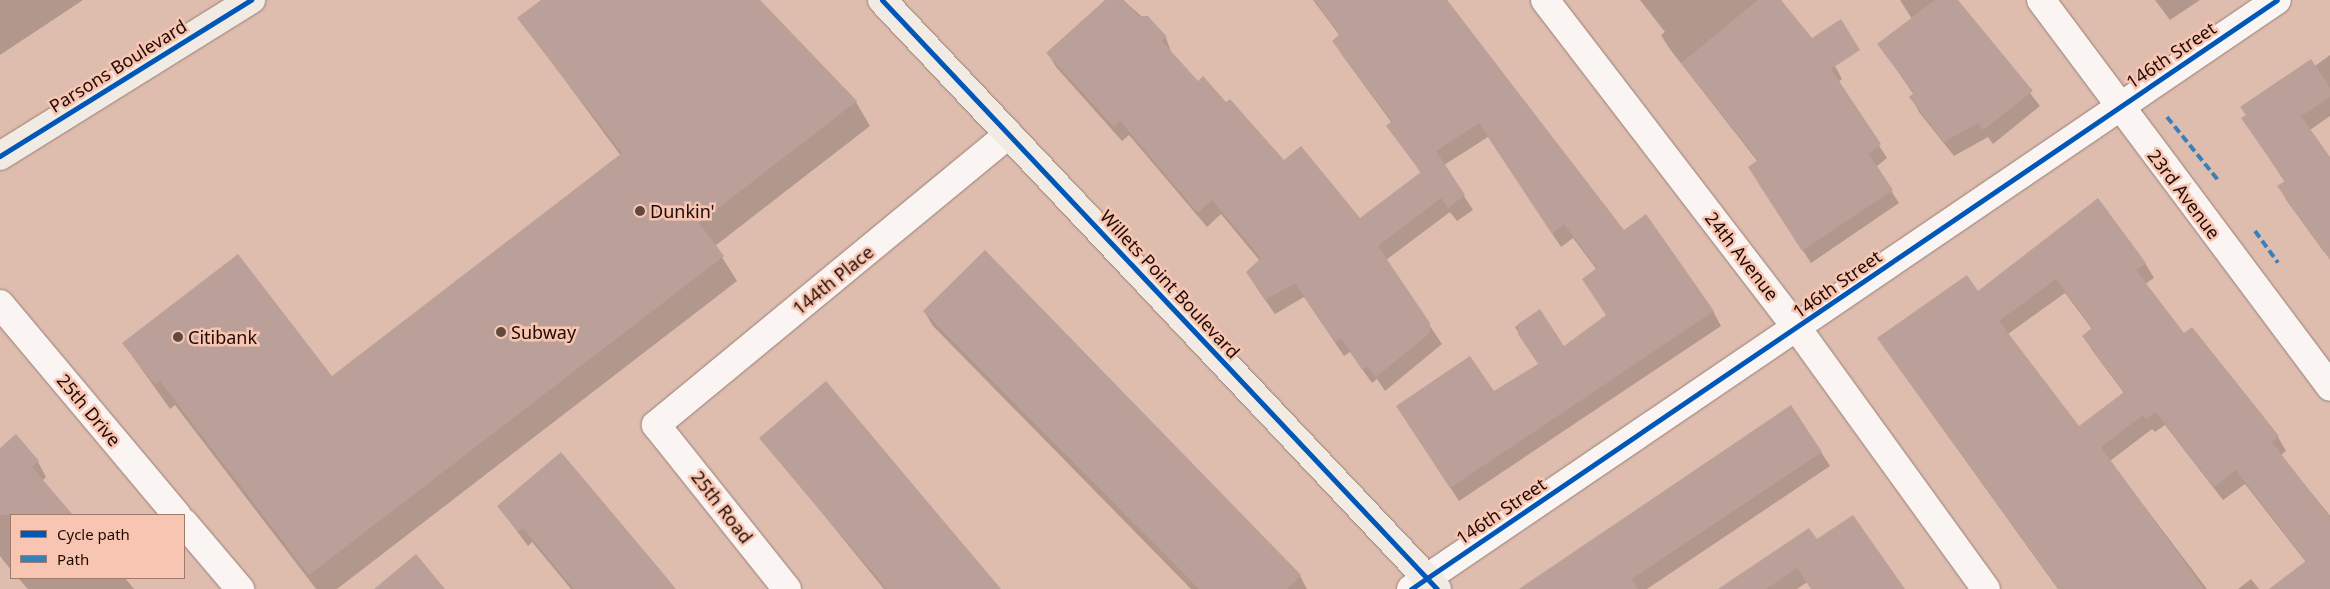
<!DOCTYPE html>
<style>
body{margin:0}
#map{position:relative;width:2330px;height:589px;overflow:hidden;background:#debdaf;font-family:"Noto Sans",sans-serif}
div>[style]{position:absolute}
.shadow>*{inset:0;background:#0003}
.building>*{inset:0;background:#bba099}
.roads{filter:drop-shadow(0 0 1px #977e74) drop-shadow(0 0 1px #977e74)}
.street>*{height:28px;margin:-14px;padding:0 14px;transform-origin:14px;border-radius:14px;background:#faf5f3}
.secondary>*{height:28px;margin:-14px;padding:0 14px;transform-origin:14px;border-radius:14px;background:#f1ebe4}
.quiet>*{height:4px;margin-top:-2px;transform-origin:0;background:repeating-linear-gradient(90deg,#3781b8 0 8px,transparent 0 12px)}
.cycleway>*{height:5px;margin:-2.5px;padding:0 2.5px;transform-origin:2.5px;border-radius:2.5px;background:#0057b8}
.dots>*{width:14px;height:14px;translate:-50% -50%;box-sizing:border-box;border:2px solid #f7c5b1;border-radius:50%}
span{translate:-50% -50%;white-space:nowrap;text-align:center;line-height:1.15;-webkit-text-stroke:5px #f7c5b1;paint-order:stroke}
.street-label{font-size:18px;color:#1f0a03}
.poi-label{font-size:18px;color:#1f0a03}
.left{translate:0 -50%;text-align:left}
.legend{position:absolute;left:10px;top:514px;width:175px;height:65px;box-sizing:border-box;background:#f7c5b1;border:1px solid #a17a6b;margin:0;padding:6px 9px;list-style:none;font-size:15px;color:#1f0a03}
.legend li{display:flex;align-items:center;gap:10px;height:25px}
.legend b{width:25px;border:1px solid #a17a6b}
</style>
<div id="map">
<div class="shadow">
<div style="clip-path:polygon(0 0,83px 0,0 55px)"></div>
<div style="clip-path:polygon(543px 0,759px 0,856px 102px,870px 126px,715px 246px,737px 281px,337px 589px,316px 589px,175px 405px,170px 409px,123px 343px,332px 378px,621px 156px,519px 18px)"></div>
<div style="clip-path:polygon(1107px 0,1123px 0,1166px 38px,1172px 54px,1197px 83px,1283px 162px,1360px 219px,1421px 173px,1388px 126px,1392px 123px,1342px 55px,1334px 41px,1340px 36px,1313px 0,1447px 0,1624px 232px,1713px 311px,1721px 326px,1459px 501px,1397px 406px,1494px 393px,1539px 365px,1515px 327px,1540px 311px,1564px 348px,1607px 316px,1583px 279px,1597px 270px,1573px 238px,1561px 247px,1488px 137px,1444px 165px,1473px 210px,1457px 221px,1450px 212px,1386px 260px,1442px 344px,1385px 391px,1377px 379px,1372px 383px,1350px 352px,1344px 356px,1304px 297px,1275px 314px,1256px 287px,1260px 261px,1221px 214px,1207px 227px,1129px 135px,1122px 141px,1056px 67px,1048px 53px)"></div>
<div style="clip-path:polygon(1640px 0,1779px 0,1835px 66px,1842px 79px,1838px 82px,1887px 158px,1876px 167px,1899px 203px,1811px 263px,1757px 181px,1758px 162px,1669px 48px,1661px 35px,1665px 32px)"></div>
<div style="clip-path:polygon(1900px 0,1957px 0,2040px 106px,1993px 144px,1988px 137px,1954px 156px,1919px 112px,1911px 97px,1914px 95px,1879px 44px,1912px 19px)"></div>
<div style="clip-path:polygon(2155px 0,2200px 0,2170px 20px)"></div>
<div style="clip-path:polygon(2330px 55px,2330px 116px,2310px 130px,2330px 159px,2330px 248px,2324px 252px,2287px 201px,2279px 187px,2285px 182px,2243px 119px)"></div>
<div style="clip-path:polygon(evenodd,2145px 263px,2154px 278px,2145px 284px,2183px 335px,2191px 329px,2278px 437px,2286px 451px,2281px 455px,2330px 516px,2330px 589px,2271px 589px,2306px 562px,2245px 484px,2223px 500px,2165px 425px,2155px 432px,2152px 429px,2110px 461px,2207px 589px,2058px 589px,1878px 339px,1978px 292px,2145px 263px,2065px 293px,2092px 329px,2084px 336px,2092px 350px,2124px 393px,2079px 428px,2008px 334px,2065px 293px)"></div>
<div style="clip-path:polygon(924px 311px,1300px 576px,1307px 589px,1191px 589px,933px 326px)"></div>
<div style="clip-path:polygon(761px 438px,999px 589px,884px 589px)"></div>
<div style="clip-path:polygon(0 450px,38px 462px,46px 477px,42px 481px,71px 515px,11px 515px,11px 570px,0 556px)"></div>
<div style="clip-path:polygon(1821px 452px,1830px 466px,1647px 589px,1532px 589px)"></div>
<div style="clip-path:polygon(498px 506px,675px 589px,571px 589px,532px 542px,528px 546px)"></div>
<div style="clip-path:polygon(1816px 541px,1905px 589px,1837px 589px,1824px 571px,1797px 589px,1720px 589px)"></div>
<div style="clip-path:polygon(18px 578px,125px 578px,134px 589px,28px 589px)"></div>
<div style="clip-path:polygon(2251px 579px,2259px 589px,2238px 589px)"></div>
</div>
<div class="building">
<div style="clip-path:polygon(541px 0,760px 0,857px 101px,699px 223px,724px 256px,309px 575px,160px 381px,155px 385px,122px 343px,238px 254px,332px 376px,622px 153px,517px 18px)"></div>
<div style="clip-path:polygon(1105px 0,1124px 0,1138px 16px,1148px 16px,1167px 37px,1162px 41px,1198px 81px,1203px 76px,1226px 102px,1230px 99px,1284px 160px,1301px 146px,1360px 218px,1421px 172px,1386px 126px,1392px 121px,1332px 41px,1340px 34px,1314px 0,1447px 0,1624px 230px,1646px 214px,1714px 311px,1450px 488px,1396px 406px,1470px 356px,1494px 391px,1538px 364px,1518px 334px,1518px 324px,1540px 309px,1564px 346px,1606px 315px,1582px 279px,1597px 268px,1564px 224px,1552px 234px,1479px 123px,1436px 151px,1465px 195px,1448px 208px,1441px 198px,1378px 246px,1430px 323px,1430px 333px,1376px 377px,1368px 366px,1362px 370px,1341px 338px,1335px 342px,1295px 283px,1265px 300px,1246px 272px,1261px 258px,1212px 200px,1198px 213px,1120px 121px,1114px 127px,1046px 53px)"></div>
<div style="clip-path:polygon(1758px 0,1781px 0,1812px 38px,1841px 19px,1860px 50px,1831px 69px,1881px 144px,1869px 154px,1893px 190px,1802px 251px,1748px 167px,1758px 160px,1681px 63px)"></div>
<div style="clip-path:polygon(1935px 0,1958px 0,2033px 91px,1983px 130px,1978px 123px,1944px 142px,1909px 97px,1914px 93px,1877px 44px)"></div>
<div style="clip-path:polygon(2311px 59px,2330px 88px,2330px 97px,2301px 116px,2330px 157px,2330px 260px,2277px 186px,2285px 181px,2241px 118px,2246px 115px,2240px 107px)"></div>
<div style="clip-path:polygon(evenodd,2098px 198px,2146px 263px,2136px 270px,2184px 333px,2192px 327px,2256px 407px,2279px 436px,2272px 442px,2330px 518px,2330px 589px,2269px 589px,2306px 561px,2236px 470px,2214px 487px,2156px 412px,2146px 419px,2143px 415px,2101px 447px,2204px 589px,2059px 589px,1877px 338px,1967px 275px,1978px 291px,2098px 198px,2056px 279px,2092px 328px,2082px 336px,2124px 392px,2079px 426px,1999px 321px,2056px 279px)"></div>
<div style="clip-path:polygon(985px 250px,1301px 575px,1287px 589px,1199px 589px,923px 311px)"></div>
<div style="clip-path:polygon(826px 381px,931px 506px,1001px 589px,887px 589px,801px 488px,759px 438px)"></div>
<div style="clip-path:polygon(1791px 405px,1822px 452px,1632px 579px,1638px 589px,1519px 589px)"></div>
<div style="clip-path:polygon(16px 434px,39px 461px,32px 467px,73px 515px,0 515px,0 448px)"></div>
<div style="clip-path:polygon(561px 452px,657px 566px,676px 589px,574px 589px,523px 528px,518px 532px,497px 506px)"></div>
<div style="clip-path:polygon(1853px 515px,1905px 589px,1811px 589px,1797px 568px,1766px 589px,1718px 589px,1809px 528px,1817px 539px)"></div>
<div style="clip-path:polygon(416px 554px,445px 589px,374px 589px)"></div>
</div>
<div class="roads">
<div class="street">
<div style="left:1545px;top:0;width:414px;rotate:52.5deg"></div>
<div style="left:1797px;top:328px;width:322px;rotate:54.1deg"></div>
<div style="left:2041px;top:0;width:483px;rotate:53.2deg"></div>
<div style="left:0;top:304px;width:275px;rotate:50deg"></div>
<div style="left:184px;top:523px;width:87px;rotate:49.7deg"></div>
<div style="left:787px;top:589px;width:210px;rotate:-128.6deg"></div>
<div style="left:656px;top:425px;width:457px;rotate:-39.5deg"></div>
<div style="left:1411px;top:589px;width:1047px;rotate:-34.22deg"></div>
</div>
<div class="secondary">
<div style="left:882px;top:0;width:809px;rotate:46.7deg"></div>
<div style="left:0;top:156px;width:296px;rotate:-31.9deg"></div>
</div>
</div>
<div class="quiet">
<div style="left:2167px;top:117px;width:81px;rotate:51deg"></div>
<div style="left:2255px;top:231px;width:39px;rotate:54deg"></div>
</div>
<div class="cycleway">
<div style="left:882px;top:0;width:809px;rotate:46.7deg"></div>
<div style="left:0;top:156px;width:296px;rotate:-31.9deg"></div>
<div style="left:1411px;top:589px;width:1047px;rotate:-34.22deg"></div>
</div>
<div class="dots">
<div style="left:640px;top:211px;background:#62493f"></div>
<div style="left:501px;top:332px;background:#62493f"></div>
<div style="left:178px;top:337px;background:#62493f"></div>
</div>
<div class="street-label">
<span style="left:2171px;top:55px;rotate:-34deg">146th Street</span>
<span style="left:118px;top:66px;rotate:-32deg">Parsons Boulevard</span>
<span style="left:2184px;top:194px;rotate:53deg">23rd Avenue</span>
<span style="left:1742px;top:256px;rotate:52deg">24th Avenue</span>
<span style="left:833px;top:280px;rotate:-39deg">144th Place</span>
<span style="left:1170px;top:284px;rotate:47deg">Willets Point Boulevard</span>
<span style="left:1837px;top:284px;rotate:-35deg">146th Street</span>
<span style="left:89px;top:410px;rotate:50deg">25th Drive</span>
<span style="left:722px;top:507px;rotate:52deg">25th Road</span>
<span style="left:1501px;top:511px;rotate:-34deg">146th Street</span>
</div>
<div class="poi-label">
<span class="left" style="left:650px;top:211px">Dunkin'</span>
<span class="left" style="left:511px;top:332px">Subway</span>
<span class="left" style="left:188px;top:337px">Citibank</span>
</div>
<ul class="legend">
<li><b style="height:6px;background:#0057b8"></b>Cycle path</li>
<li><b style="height:6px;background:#3781b8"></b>Path</li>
</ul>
</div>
